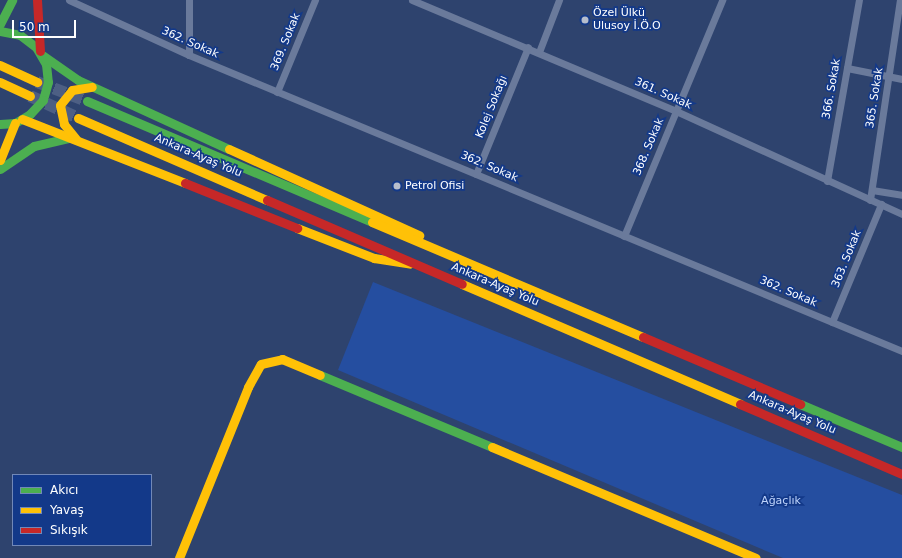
<!DOCTYPE html>
<meta charset="utf-8">
<style>
body{margin:0}
#map{position:relative;width:902px;height:558px;overflow:hidden;background:#2e436e;font-family:"DejaVu Sans",sans-serif}
div>[style]{position:absolute}
.green>*{inset:0;background:#254ea0}
.highway-tunnel>*{height:12px;margin-top:-6px;transform-origin:0;background:repeating-linear-gradient(90deg,#4d5f84 0 12px,transparent 0 18px)}
.street>*{height:7px;margin:-3.5px;padding:0 3.5px;transform-origin:3.5px;border-radius:3.5px;background:#6a7a9b}
.fast>*{height:9px;margin:-4.5px;padding:0 4.5px;transform-origin:4.5px;border-radius:4.5px;background:#4caf50}
.slow>*{height:9px;margin:-4.5px;padding:0 4.5px;transform-origin:4.5px;border-radius:4.5px;background:#ffc107}
.jam>*{height:9px;margin:-4.5px;padding:0 4.5px;transform-origin:4.5px;border-radius:4.5px;background:#c62828}
.dots>*{width:11px;height:11px;translate:-50% -50%;box-sizing:border-box;border:2px solid #133989;border-radius:50%}
span{translate:-50% -50%;white-space:nowrap;text-align:center;line-height:1.15;-webkit-text-stroke:3.5px #133989;paint-order:stroke}
.poi-label{font-size:11px;color:#fff}
.left{translate:0 -50%;text-align:left}
.street-label{font-size:11px;color:#fff}
.park-label{font-size:11px;color:#bfd4fc}
.legend{position:absolute;left:12px;top:474px;width:140px;height:72px;box-sizing:border-box;background:#133989;border:1px solid #7188b8;margin:0;padding:5px 7px;list-style:none;font-size:12px;color:#fff}
.legend li{display:flex;align-items:center;gap:8px;height:20px}
.legend b{width:20px;border:1px solid #7188b8}
.scale{position:absolute;left:12px;top:20px;width:64px;height:18px;box-sizing:border-box;border:2px solid #fff;border-top:0;padding-left:5px;font-size:12px;line-height:14px;white-space:nowrap;color:#fff;-webkit-text-stroke:3px #133989;paint-order:stroke}
</style>
<div id="map">
<div class="green">
<div style="clip-path:polygon(373px 282px,902px 495px,902px 558px,783px 558px,338px 370px)"></div>
</div>
<div class="highway-tunnel">
<div style="left:37px;top:82px;width:53px;rotate:20.8deg"></div>
<div style="left:30px;top:96px;width:53px;rotate:24.6deg"></div>
</div>
<div class="street">
<div style="left:69px;top:0;width:132px;rotate:24.6deg"></div>
<div style="left:189px;top:55px;width:772px;rotate:22.55deg"></div>
<div style="left:189px;top:0;width:55px;rotate:90deg"></div>
<div style="left:412px;top:0;width:286px;rotate:22.8deg"></div>
<div style="left:676px;top:111px;width:248px;rotate:24.5deg"></div>
<div style="left:539px;top:52px;width:56px;rotate:-69deg"></div>
<div style="left:847px;top:68px;width:56px;rotate:11.3deg"></div>
<div style="left:277px;top:92px;width:100px;rotate:-67.6deg"></div>
<div style="left:476px;top:174px;width:137px;rotate:-67.7deg"></div>
<div style="left:827px;top:181px;width:184px;rotate:-80deg"></div>
<div style="left:872px;top:190px;width:30px;rotate:9deg"></div>
<div style="left:870px;top:200px;width:202px;rotate:-81.5deg"></div>
<div style="left:624px;top:236px;width:256px;rotate:-67.4deg"></div>
<div style="left:832px;top:322px;width:128px;rotate:-67.4deg"></div>
</div>
<div class="fast">
<div style="left:0;top:24px;width:27px;rotate:-63deg"></div>
<div style="left:0;top:31px;width:20px;rotate:11deg"></div>
<div style="left:20px;top:35px;width:20px;rotate:37deg"></div>
<div style="left:36px;top:47px;width:20px;rotate:60deg"></div>
<div style="left:46px;top:64px;width:18px;rotate:84deg"></div>
<div style="left:48px;top:82px;width:19px;rotate:106deg"></div>
<div style="left:43px;top:100px;width:19px;rotate:133deg"></div>
<div style="left:30px;top:114px;width:17px;rotate:149deg"></div>
<div style="left:15px;top:123px;width:15px;rotate:176deg"></div>
<div style="left:42px;top:55px;width:44px;rotate:34.8deg"></div>
<div style="left:78px;top:80px;width:166px;rotate:24.6deg"></div>
<div style="left:87px;top:101px;width:310px;rotate:23deg"></div>
<div style="left:0;top:169px;width:41px;rotate:-34.1deg"></div>
<div style="left:34px;top:146px;width:36px;rotate:-13deg"></div>
<div style="left:320px;top:375px;width:186px;rotate:22.7deg"></div>
<div style="left:800px;top:404px;width:111px;rotate:22.9deg"></div>
</div>
<div class="slow">
<div style="left:0;top:65px;width:41px;rotate:24.7deg"></div>
<div style="left:0;top:82px;width:33px;rotate:25deg"></div>
<div style="left:78px;top:118px;width:206px;rotate:23.5deg"></div>
<div style="left:22px;top:119px;width:175px;rotate:21.4deg"></div>
<div style="left:76px;top:139px;width:19px;rotate:-129deg"></div>
<div style="left:64px;top:124px;width:19px;rotate:-102deg"></div>
<div style="left:60px;top:105px;width:19px;rotate:-51deg"></div>
<div style="left:72px;top:90px;width:20px;rotate:-9deg"></div>
<div style="left:229px;top:149px;width:209px;rotate:24.4deg"></div>
<div style="left:0;top:160px;width:40px;rotate:-68deg"></div>
<div style="left:372px;top:222px;width:294px;rotate:23deg"></div>
<div style="left:297px;top:228px;width:83px;rotate:21.3deg"></div>
<div style="left:374px;top:258px;width:36px;rotate:9deg"></div>
<div style="left:462px;top:284px;width:303px;rotate:23.3deg"></div>
<div style="left:492px;top:447px;width:286px;rotate:22.8deg"></div>
<div style="left:179px;top:558px;width:184px;rotate:-68deg"></div>
<div style="left:248px;top:387px;width:26px;rotate:-61deg"></div>
<div style="left:261px;top:364px;width:22px;rotate:-13deg"></div>
<div style="left:282px;top:359px;width:41px;rotate:22.8deg"></div>
</div>
<div class="jam">
<div style="left:37px;top:0;width:51px;rotate:86.6deg"></div>
<div style="left:185px;top:183px;width:121px;rotate:21.9deg"></div>
<div style="left:267px;top:200px;width:212px;rotate:23.3deg"></div>
<div style="left:643px;top:337px;width:171px;rotate:23.1deg"></div>
<div style="left:740px;top:404px;width:176px;rotate:23.4deg"></div>
</div>
<div class="dots">
<div style="left:585px;top:20px;background:#b6bdcc"></div>
<div style="left:397px;top:186px;background:#b6bdcc"></div>
</div>
<div class="poi-label">
<span class="left" style="left:593px;top:20px">Özel Ülkü<br>Ulusoy İ.Ö.O</span>
<span class="left" style="left:405px;top:186px">Petrol Ofisi</span>
</div>
<div class="street-label">
<span style="left:286px;top:42px;rotate:-68deg">369. Sokak</span>
<span style="left:190px;top:43px;rotate:24deg">362. Sokak</span>
<span style="left:832px;top:89px;rotate:-80deg">366. Sokak</span>
<span style="left:663px;top:94px;rotate:24deg">361. Sokak</span>
<span style="left:875px;top:98px;rotate:-81deg">365. Sokak</span>
<span style="left:492px;top:107px;rotate:-68deg">Kolej Sokağı</span>
<span style="left:649px;top:147px;rotate:-67deg">368. Sokak</span>
<span style="left:198px;top:156px;rotate:23deg">Ankara-Ayaş Yolu</span>
<span style="left:489px;top:167px;rotate:23deg">362. Sokak</span>
<span style="left:847px;top:259px;rotate:-68deg">363. Sokak</span>
<span style="left:495px;top:285px;rotate:23deg">Ankara-Ayaş Yolu</span>
<span style="left:788px;top:292px;rotate:23deg">362. Sokak</span>
<span style="left:792px;top:413px;rotate:23deg">Ankara-Ayaş Yolu</span>
</div>
<div class="park-label">
<span style="left:781px;top:501px">Ağaçlık</span>
</div>
<ul class="legend">
<li><b style="height:5px;background:#4caf50"></b>Akıcı</li>
<li><b style="height:5px;background:#ffc107"></b>Yavaş</li>
<li><b style="height:5px;background:#c62828"></b>Sıkışık</li>
</ul>
<div class="scale">50 m</div>
</div>
